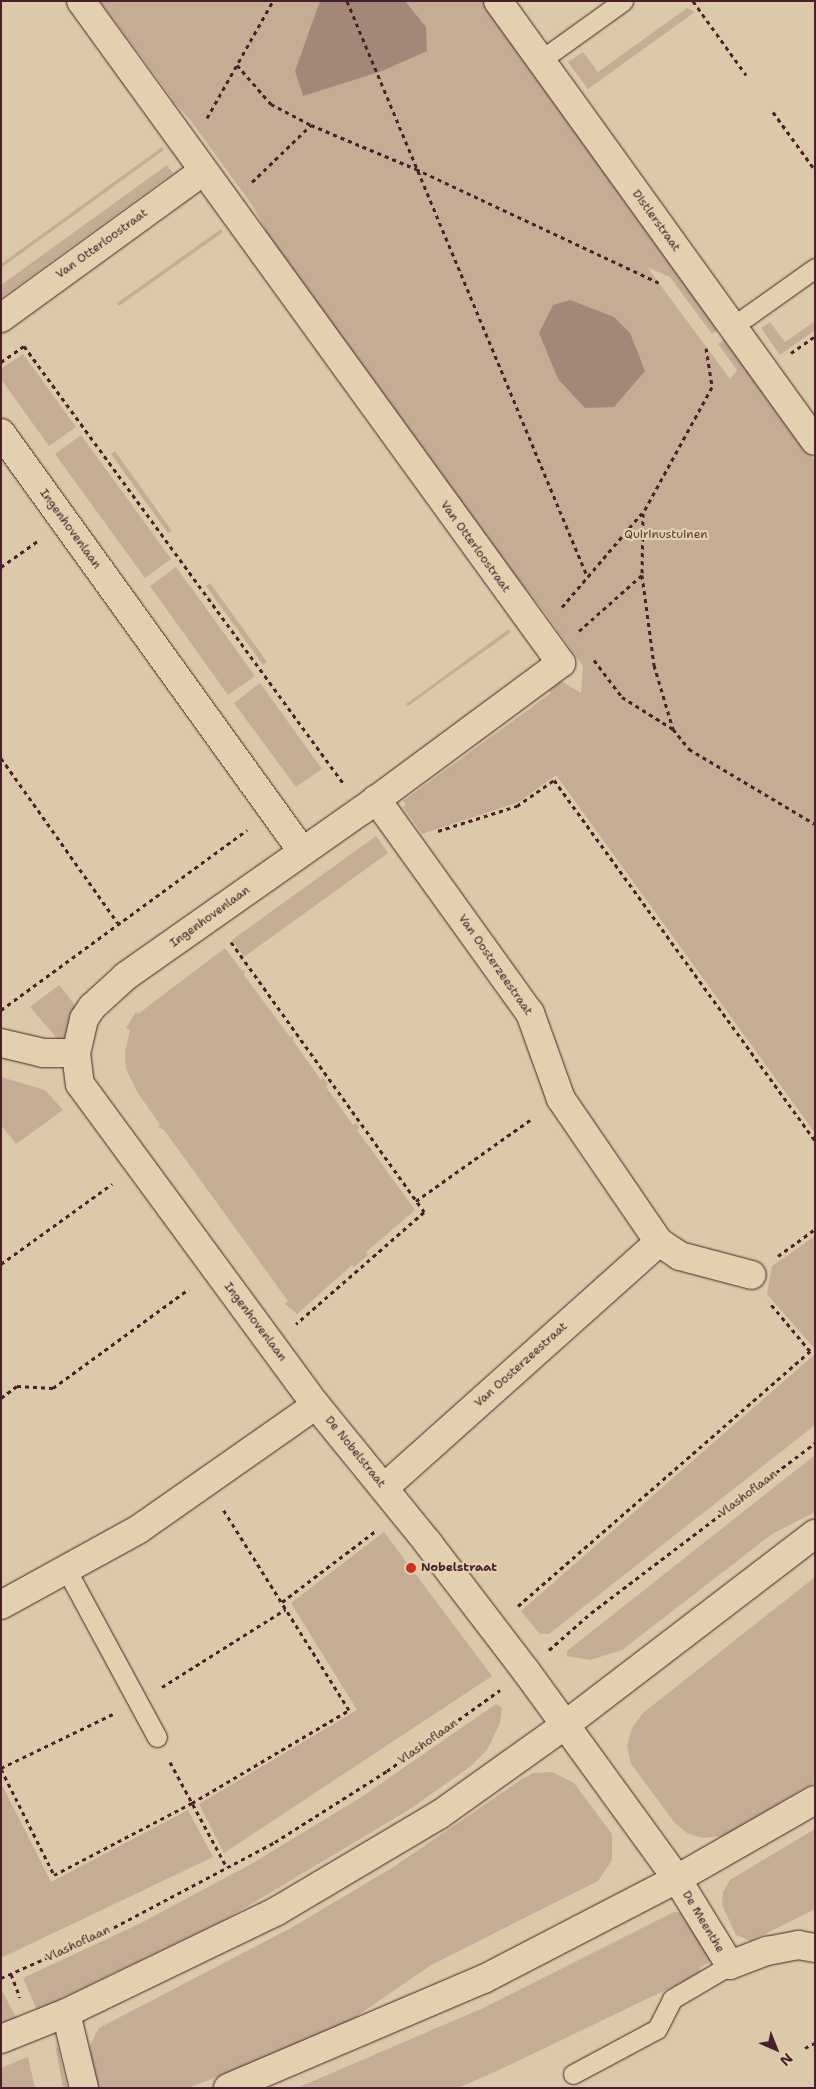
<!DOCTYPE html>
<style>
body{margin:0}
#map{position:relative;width:816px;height:2089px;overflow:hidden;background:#dcc9a9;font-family:"Shantell Sans",sans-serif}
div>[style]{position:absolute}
.green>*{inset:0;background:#c4ad94}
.water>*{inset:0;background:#a38879}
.path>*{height:3px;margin-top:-1.5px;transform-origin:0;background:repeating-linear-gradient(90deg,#4a1f2b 0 4px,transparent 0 8px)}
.roads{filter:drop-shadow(0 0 1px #4a1f2b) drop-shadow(0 0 1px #4a1f2b)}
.service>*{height:19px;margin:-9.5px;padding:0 9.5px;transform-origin:9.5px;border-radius:9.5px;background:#e2d0ae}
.minor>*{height:28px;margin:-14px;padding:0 14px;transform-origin:14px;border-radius:14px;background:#e2d0ae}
.tertiary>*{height:28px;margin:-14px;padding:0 14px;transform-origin:14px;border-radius:14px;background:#e2d0ae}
.dots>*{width:14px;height:14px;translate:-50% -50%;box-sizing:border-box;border:2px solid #e2d0ae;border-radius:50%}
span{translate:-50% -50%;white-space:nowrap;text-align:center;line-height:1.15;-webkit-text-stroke:4.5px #e2d0ae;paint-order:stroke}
.street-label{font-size:12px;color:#4a1f2b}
.park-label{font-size:12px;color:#5c343b}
.poi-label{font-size:12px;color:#4a1f2b;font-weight:700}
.left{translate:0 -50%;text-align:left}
.frame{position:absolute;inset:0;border:2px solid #4a1f2b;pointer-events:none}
.north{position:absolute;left:751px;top:2024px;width:50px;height:50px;-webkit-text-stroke:4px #e2d0ae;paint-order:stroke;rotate:136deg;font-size:14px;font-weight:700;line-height:20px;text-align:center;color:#4a1f2b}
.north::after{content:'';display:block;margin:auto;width:18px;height:22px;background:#4a1f2b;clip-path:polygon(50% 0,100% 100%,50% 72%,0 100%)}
</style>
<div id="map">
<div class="green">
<div style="clip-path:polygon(100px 1px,483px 1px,719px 329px,712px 334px,670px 277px,647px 267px,730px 379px,737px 370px,718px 344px,726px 338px,815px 461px,815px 1133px,556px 775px,519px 802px,422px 834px,403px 807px,406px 805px,403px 801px,551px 693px,549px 690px,561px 681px,581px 693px,583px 666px,543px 610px,519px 580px,517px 582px,264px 232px,266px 230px,252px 205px,191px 121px,174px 102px,172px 104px,173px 100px,138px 52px,134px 52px,137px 51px)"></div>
<div style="clip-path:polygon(687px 8px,695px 12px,588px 89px,568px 62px,583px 52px,598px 72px)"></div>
<div style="clip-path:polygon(162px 147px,164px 150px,1px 268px,1px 264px)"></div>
<div style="clip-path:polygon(167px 165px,173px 173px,1px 298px,1px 285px)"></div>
<div style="clip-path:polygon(221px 229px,223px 232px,119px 306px,117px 303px)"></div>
<div style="clip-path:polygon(815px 321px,815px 330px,780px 355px,761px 328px,770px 322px,785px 342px)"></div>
<div style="clip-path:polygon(23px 354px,76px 427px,49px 446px,1px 379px,1px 369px)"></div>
<div style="clip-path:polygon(81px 435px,171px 559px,145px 578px,55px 454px)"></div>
<div style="clip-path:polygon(115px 451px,172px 531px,168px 533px,111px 454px)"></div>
<div style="clip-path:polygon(176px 567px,255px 676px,228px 695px,150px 586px)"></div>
<div style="clip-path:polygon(210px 583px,267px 662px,263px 665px,206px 586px)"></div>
<div style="clip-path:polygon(509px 629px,511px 632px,408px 706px,406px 704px)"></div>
<div style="clip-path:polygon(260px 683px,322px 769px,296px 787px,234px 703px)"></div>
<div style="clip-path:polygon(376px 836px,388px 853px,244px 957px,232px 940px)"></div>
<div style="clip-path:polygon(225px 948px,242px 971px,245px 970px,244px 975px,290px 1037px,293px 1036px,293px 1041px,321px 1080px,323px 1078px,328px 1084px,326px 1087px,353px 1125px,356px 1123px,359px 1128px,357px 1130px,415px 1210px,366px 1252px,368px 1255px,354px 1267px,352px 1265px,297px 1314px,285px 1304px,288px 1301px,164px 1130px,158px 1127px,160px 1125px,138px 1093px,126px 1069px,125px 1052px,130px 1030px,126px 1028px,136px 1012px,138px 1014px)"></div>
<div style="clip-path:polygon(59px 985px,78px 1009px,74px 1029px,61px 1043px,30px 1007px)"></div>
<div style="clip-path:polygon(1px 1077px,45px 1090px,63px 1110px,16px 1144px,1px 1125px)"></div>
<div style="clip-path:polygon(815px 1236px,815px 1349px,767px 1294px,772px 1266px)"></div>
<div style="clip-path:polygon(815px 1354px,815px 1425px,549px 1634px,540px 1634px,521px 1611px)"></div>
<div style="clip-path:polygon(815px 1455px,815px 1512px,772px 1534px,622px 1650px,590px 1660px,567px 1656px,567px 1651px)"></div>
<div style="clip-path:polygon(384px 1532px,492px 1676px,224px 1853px,199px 1804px,357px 1710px,291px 1603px)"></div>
<div style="clip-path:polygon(815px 1577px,815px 1782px,724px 1836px,702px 1838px,687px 1833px,675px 1823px,631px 1764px,627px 1746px,632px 1728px,643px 1713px)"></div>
<div style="clip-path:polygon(496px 1704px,502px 1708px,500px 1723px,487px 1750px,471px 1766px,410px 1809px,228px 1918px,37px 2010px,23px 1978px,139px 1924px,251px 1864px,360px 1798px)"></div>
<div style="clip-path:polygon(552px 1772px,574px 1783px,612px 1834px,612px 1860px,598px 1881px,431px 1965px,341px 2027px,290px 2049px,188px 2088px,98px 2088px,89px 2047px,99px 2028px,291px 1928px,395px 1866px,522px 1779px,534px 1773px)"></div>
<div style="clip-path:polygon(1px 1783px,51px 1882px,188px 1810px,213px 1857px,1px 1958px)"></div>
<div style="clip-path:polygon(815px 1829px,815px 1909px,751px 1941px,736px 1935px,722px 1905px,723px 1892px,730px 1880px)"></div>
<div style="clip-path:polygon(674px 1912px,686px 1913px,717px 1958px,699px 1968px,701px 1973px,499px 2070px,458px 2088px,297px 2088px,483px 2008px)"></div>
<div style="clip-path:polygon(1px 1989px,17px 2019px,1px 2025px)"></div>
<div style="clip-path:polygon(55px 2045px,58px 2048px,67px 2088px,63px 2088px)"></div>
<div style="clip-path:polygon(28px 2057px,35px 2088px,1px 2088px,1px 2068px)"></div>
</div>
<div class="water">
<div style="clip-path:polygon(320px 1px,405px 1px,426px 27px,427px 51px,382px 71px,303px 96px,295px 71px)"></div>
<div style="clip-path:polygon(570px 300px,614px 317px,630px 333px,645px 371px,614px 407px,585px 408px,558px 379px,539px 333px,553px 305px)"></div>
</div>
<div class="path">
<div style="left:347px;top:1px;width:623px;rotate:67.34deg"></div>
<div style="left:693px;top:1px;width:91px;rotate:54.4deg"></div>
<div style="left:237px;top:65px;width:52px;rotate:48.9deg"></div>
<div style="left:271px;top:104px;width:45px;rotate:27.7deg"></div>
<div style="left:773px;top:112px;width:72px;rotate:54.1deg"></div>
<div style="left:207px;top:118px;width:134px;rotate:-60.6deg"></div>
<div style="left:252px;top:182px;width:82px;rotate:-44deg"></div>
<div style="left:311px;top:125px;width:114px;rotate:22.7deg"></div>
<div style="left:416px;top:169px;width:268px;rotate:25.1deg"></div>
<div style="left:706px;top:348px;width:39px;rotate:81deg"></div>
<div style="left:712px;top:387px;width:144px;rotate:118.7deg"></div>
<div style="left:643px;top:513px;width:62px;rotate:90.9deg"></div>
<div style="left:642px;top:575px;width:91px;rotate:82.4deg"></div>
<div style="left:654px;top:665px;width:67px;rotate:73.5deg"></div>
<div style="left:673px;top:729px;width:26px;rotate:51deg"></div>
<div style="left:689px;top:749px;width:147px;rotate:30.8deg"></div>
<div style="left:791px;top:353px;width:29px;rotate:-35deg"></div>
<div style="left:1px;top:362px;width:28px;rotate:-35deg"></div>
<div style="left:24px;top:346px;width:541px;rotate:53.87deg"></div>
<div style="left:1px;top:567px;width:47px;rotate:-35.4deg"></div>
<div style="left:562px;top:607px;width:123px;rotate:-49.6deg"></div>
<div style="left:579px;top:631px;width:84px;rotate:-41.6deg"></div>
<div style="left:594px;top:660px;width:46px;rotate:52.9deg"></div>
<div style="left:622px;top:697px;width:60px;rotate:32.1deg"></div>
<div style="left:1px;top:758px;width:202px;rotate:54.7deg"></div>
<div style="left:438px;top:831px;width:83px;rotate:-17.6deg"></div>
<div style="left:517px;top:806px;width:45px;rotate:-35.1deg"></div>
<div style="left:554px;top:780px;width:445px;rotate:54.1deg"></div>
<div style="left:231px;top:942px;width:332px;rotate:54.4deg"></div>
<div style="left:424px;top:1212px;width:170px;rotate:138.8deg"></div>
<div style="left:1px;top:1010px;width:305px;rotate:-36.2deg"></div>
<div style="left:416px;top:1201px;width:143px;rotate:-35.4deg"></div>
<div style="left:778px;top:1256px;width:46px;rotate:-36.1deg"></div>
<div style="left:1px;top:1264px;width:137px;rotate:-35.8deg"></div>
<div style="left:1px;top:1398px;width:20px;rotate:-37deg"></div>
<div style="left:17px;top:1386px;width:36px;rotate:3deg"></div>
<div style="left:53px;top:1388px;width:168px;rotate:-36.1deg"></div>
<div style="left:282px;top:1602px;width:119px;rotate:-37.2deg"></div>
<div style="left:518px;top:1606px;width:388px;rotate:-41.1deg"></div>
<div style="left:810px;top:1351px;width:64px;rotate:-129.9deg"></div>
<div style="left:549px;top:1650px;width:56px;rotate:-41.4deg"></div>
<div style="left:591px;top:1613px;width:281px;rotate:-37.2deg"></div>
<div style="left:162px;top:1687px;width:146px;rotate:-32.2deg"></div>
<div style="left:170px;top:1762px;width:120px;rotate:61.7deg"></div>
<div style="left:1px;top:1768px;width:124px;rotate:-25.7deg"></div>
<div style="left:1px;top:1769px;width:119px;rotate:63.4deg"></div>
<div style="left:54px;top:1875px;width:156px;rotate:-27.6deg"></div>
<div style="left:192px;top:1803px;width:182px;rotate:-30.6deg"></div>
<div style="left:349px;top:1710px;width:237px;rotate:-122.1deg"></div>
<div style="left:11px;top:1974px;width:25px;rotate:69deg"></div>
<div style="left:1px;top:1978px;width:116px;rotate:-23.9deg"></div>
<div style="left:107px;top:1931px;width:190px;rotate:-27.9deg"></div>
<div style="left:275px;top:1842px;width:133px;rotate:-32.4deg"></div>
<div style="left:387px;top:1771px;width:139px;rotate:-35.6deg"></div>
<div style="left:805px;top:2048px;width:11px;rotate:-27deg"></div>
</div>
<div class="roads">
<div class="service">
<div style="left:541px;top:60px;width:101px;rotate:-35.7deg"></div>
<div style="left:732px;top:327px;width:102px;rotate:-35.4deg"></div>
<div style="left:66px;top:1569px;width:191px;rotate:61.6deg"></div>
<div style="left:573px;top:2074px;width:95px;rotate:-28.2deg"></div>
<div style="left:657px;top:2029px;width:34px;rotate:-63deg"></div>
<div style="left:672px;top:1999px;width:67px;rotate:-30.4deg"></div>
</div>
<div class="minor">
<div style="left:81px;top:1px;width:818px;rotate:54.06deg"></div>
<div style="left:561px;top:663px;width:247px;rotate:143.5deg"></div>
<div style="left:362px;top:810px;width:289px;rotate:144.9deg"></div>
<div style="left:126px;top:976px;width:46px;rotate:137.6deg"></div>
<div style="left:92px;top:1007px;width:14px;rotate:124deg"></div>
<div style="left:84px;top:1019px;width:35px;rotate:103deg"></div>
<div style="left:76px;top:1053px;width:31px;rotate:83deg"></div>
<div style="left:80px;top:1084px;width:398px;rotate:53.7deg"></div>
<div style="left:498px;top:1px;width:542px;rotate:54.23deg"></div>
<div style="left:1px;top:318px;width:250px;rotate:-36deg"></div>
<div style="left:1px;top:433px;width:515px;rotate:54.24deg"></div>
<div style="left:376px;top:799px;width:264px;rotate:54.3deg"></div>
<div style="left:530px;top:1013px;width:91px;rotate:70.2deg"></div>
<div style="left:561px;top:1099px;width:173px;rotate:55.6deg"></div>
<div style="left:659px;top:1242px;width:369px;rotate:138.2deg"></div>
<div style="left:1px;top:1043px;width:43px;rotate:13.4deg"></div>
<div style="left:43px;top:1053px;width:33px"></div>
<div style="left:659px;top:1242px;width:25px;rotate:34deg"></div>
<div style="left:680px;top:1256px;width:74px;rotate:14.8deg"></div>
<div style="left:1px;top:1605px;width:158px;rotate:-28.8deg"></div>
<div style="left:139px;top:1529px;width:216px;rotate:-35deg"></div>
<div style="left:316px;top:1405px;width:178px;rotate:50.9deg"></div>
<div style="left:428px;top:1543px;width:161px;rotate:52.6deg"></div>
<div style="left:526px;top:1671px;width:257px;rotate:54deg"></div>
<div style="left:677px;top:1879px;width:101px;rotate:58.4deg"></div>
<div style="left:730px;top:1965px;width:40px;rotate:-21deg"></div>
<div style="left:767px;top:1951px;width:32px;rotate:-11deg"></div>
<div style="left:798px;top:1945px;width:17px;rotate:10deg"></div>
<div style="left:66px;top:2013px;width:77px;rotate:76.5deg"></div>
</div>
<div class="tertiary">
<div style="left:1px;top:2039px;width:70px;rotate:-21.8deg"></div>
<div style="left:66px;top:2013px;width:234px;rotate:-25.8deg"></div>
<div style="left:277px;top:1911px;width:188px;rotate:-30.7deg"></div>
<div style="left:439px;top:1815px;width:155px;rotate:-35.5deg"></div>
<div style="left:565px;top:1725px;width:315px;rotate:-37.4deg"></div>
<div style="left:228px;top:2088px;width:278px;rotate:-23.1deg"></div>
<div style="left:484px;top:1979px;width:217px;rotate:-27.4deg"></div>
<div style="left:677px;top:1879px;width:159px;rotate:-29.8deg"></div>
</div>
</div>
<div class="dots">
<div style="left:411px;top:1568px;background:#c8321e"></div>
</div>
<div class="street-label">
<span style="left:656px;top:221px;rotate:54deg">Distlerstraat</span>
<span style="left:102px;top:244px;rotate:-36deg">Van Otterloostraat</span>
<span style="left:70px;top:529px;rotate:54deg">Ingenhovenlaan</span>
<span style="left:475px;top:547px;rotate:54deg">Van Otterloostraat</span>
<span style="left:210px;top:917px;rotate:-36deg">Ingenhovenlaan</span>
<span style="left:495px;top:965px;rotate:55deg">Van Oosterzeestraat</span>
<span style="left:255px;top:1322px;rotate:53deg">Ingenhovenlaan</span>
<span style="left:521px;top:1365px;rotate:-42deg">Van Oosterzeestraat</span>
<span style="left:355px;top:1452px;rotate:51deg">De Nobelstraat</span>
<span style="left:748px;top:1494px;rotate:-37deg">Vlashoflaan</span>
<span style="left:428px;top:1742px;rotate:-35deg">Vlashoflaan</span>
<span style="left:703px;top:1922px;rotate:59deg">De Meenthe</span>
<span style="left:78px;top:1944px;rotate:-25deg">Vlashoflaan</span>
</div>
<div class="park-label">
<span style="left:666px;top:535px">Quirinustuinen</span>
</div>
<div class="poi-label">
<span class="left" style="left:421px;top:1568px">Nobelstraat</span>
</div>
<div class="frame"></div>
<div class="north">N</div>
</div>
